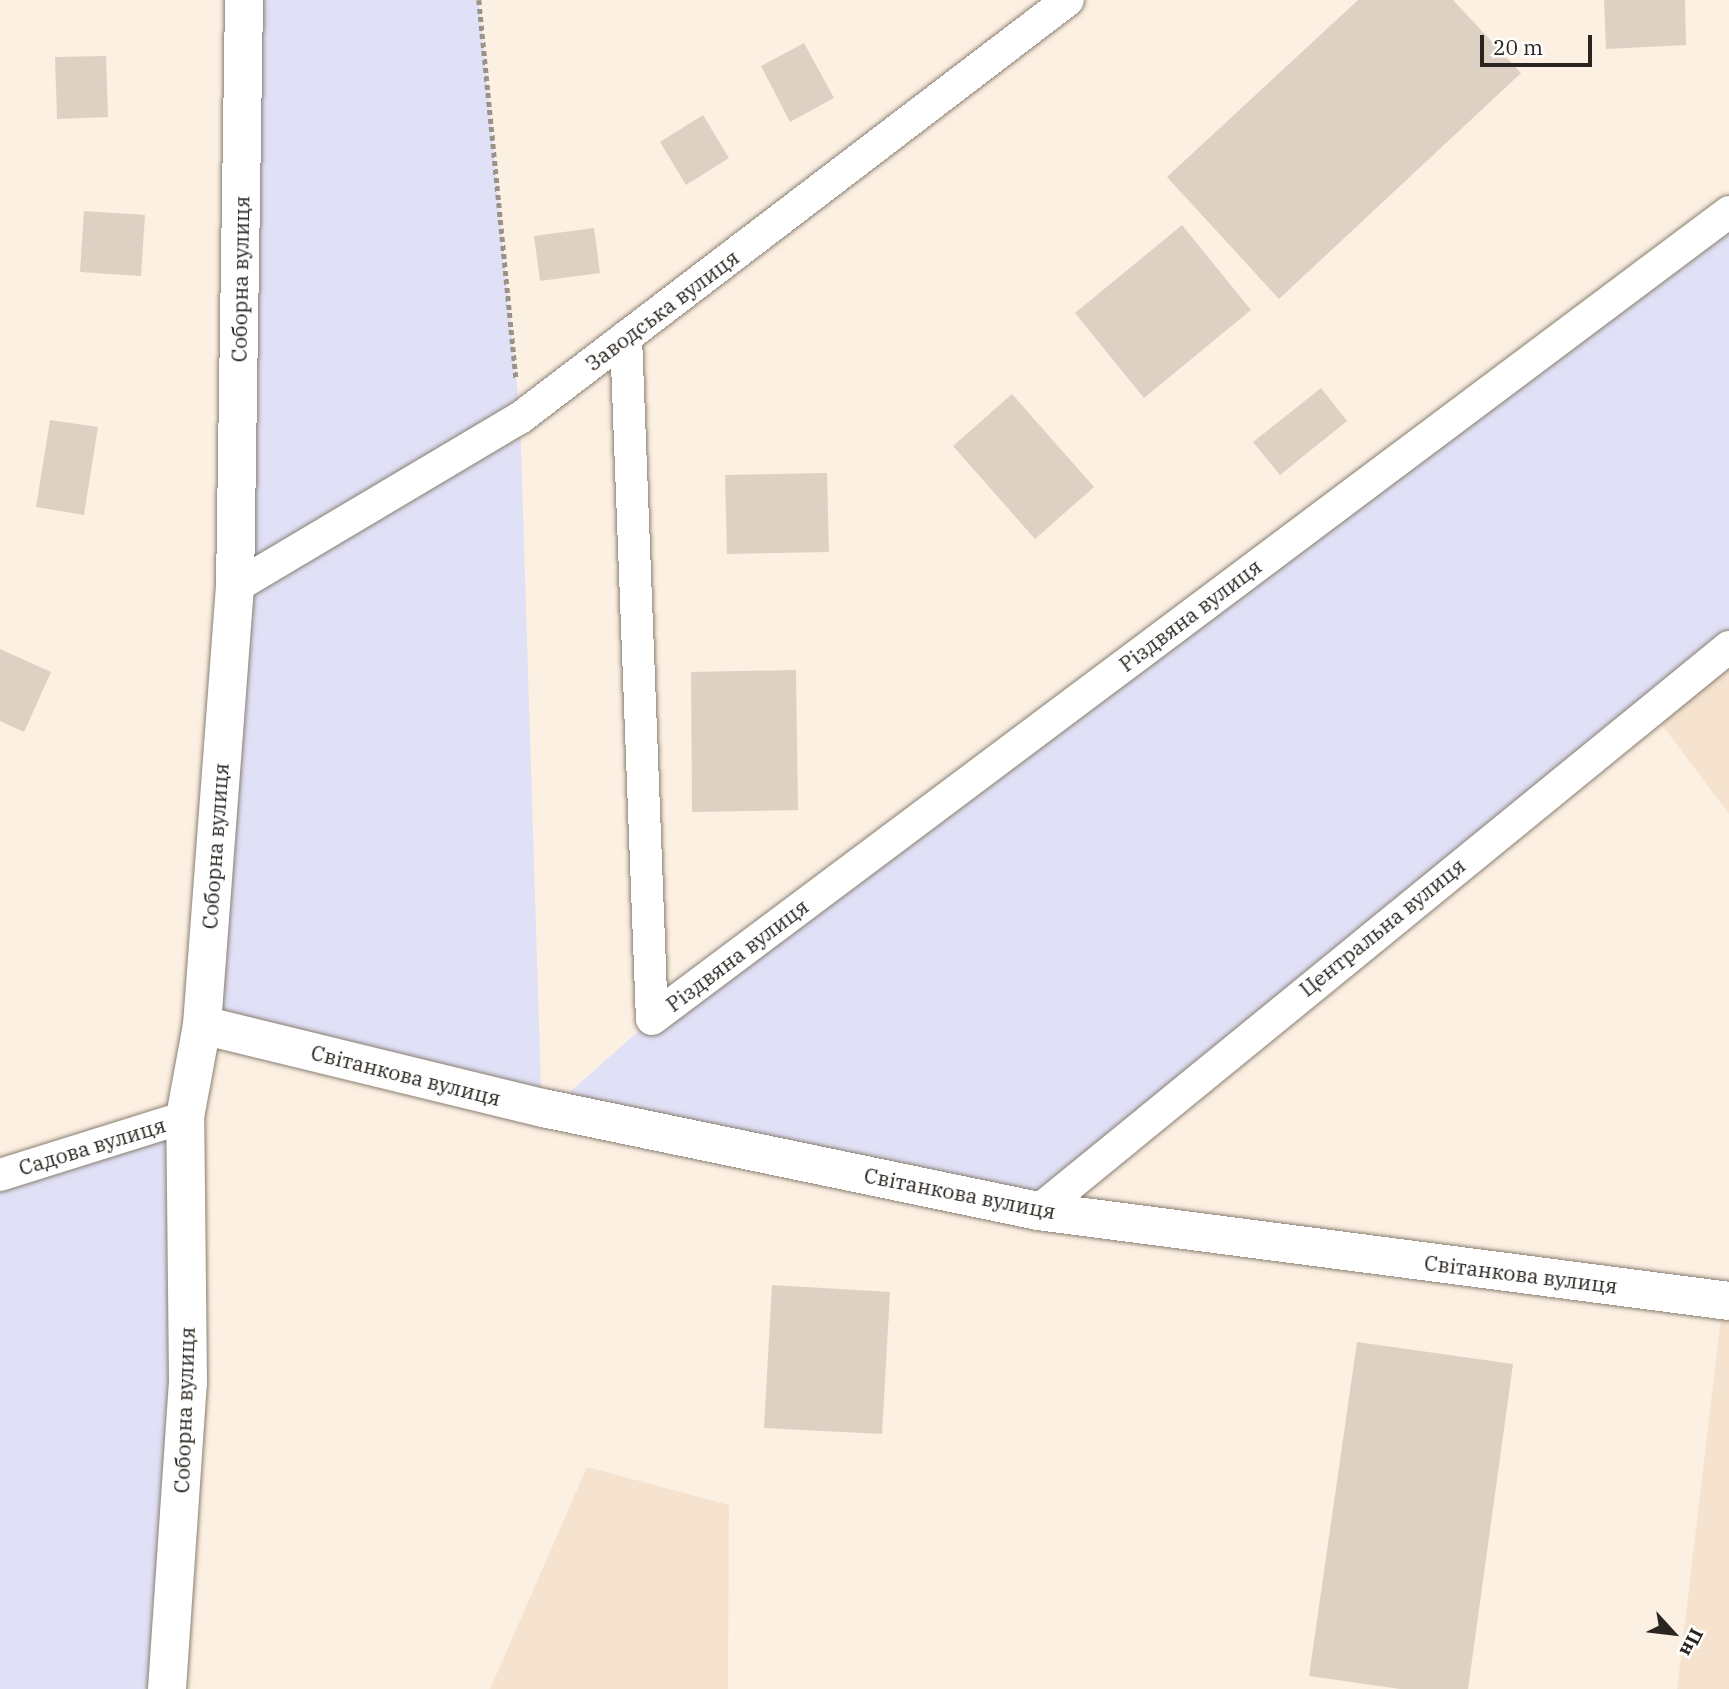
<!DOCTYPE html>
<meta charset="utf-8">
<style>
body{margin:0}
#map{position:relative;width:1729px;height:1689px;overflow:hidden;background:#fcf0e2;font-family:"IBM Plex Serif",serif}
div>[style]{position:absolute}
.built>*{inset:0;background:#f5e3cf}
.green>*{inset:0;background:#e0e0f6}
.building>*{inset:0;background:#ddd1c4}
.path>*{height:4.5px;margin-top:-2.25px;transform-origin:0;background:repeating-linear-gradient(90deg,#9a9187 0 5px,transparent 0 8.5px)}
.roads{filter:drop-shadow(0 0 2px #897e72) drop-shadow(0 0 2px #897e72)}
.minor>*{height:32px;margin:-16px;padding:0 16px;transform-origin:16px;border-radius:16px;background:#fff}
.tertiary>*{height:38px;margin:-19px;padding:0 19px;transform-origin:19px;border-radius:19px;background:#fff}
.secondary>*{height:38px;margin:-19px;padding:0 19px;transform-origin:19px;border-radius:19px;background:#fff}
span{translate:-50% -50%;white-space:nowrap;text-align:center;line-height:1.15;-webkit-text-stroke:6px #fff;paint-order:stroke}
.street-label{font-size:21px;color:#2a2520}
.north{position:absolute;left:1638px;top:1598px;width:70px;height:70px;-webkit-text-stroke:5px #fff;paint-order:stroke;rotate:117deg;font-size:19px;font-weight:700;line-height:28px;text-align:center;color:#2a2520}
.north::after{content:'';display:block;margin:auto;width:24px;height:32px;background:#2a2520;clip-path:polygon(50% 0,100% 100%,50% 72%,0 100%)}
.scale{position:absolute;left:1480px;top:35px;width:112px;height:32px;box-sizing:border-box;border:4px solid #2a2520;border-top:0;padding-left:9px;font-size:21px;line-height:24px;white-space:nowrap;color:#2a2520;-webkit-text-stroke:5px #fff;paint-order:stroke}
</style>
<div id="map">
<div class="built">
<div style="clip-path:polygon(1729px 647px,1729px 814px,1649px 708px)"></div>
<div style="clip-path:polygon(1721px 1317px,1729px 1319px,1729px 1689px,1677px 1689px)"></div>
<div style="clip-path:polygon(587px 1467px,729px 1505px,728px 1689px,490px 1689px)"></div>
</div>
<div class="green">
<div style="clip-path:polygon(244px 0,479px 0,520px 418px,541px 1089px,208px 1015px)"></div>
<div style="clip-path:polygon(1729px 212px,1729px 647px,1041px 1204px,562px 1099px,652px 1019px)"></div>
<div style="clip-path:polygon(185px 1117px,167px 1689px,0 1689px,0 1175px)"></div>
</div>
<div class="building">
<div style="clip-path:polygon(1358px 0,1453px 0,1521px 73px,1279px 299px,1167px 177px)"></div>
<div style="clip-path:polygon(1604px 0,1685px 0,1686px 45px,1606px 49px)"></div>
<div style="clip-path:polygon(804px 43px,834px 98px,790px 122px,761px 66px)"></div>
<div style="clip-path:polygon(106px 56px,108px 117px,57px 119px,55px 57px)"></div>
<div style="clip-path:polygon(703px 115px,729px 158px,686px 185px,660px 142px)"></div>
<div style="clip-path:polygon(84px 211px,145px 215px,141px 276px,80px 272px)"></div>
<div style="clip-path:polygon(1182px 225px,1251px 310px,1144px 398px,1075px 313px)"></div>
<div style="clip-path:polygon(594px 228px,600px 273px,540px 281px,534px 236px)"></div>
<div style="clip-path:polygon(1321px 388px,1347px 421px,1280px 475px,1253px 442px)"></div>
<div style="clip-path:polygon(1012px 394px,1094px 487px,1035px 539px,953px 446px)"></div>
<div style="clip-path:polygon(50px 420px,98px 427px,84px 515px,36px 507px)"></div>
<div style="clip-path:polygon(827px 473px,829px 552px,727px 554px,725px 475px)"></div>
<div style="clip-path:polygon(0 649px,51px 672px,24px 732px,0 721px)"></div>
<div style="clip-path:polygon(796px 670px,798px 810px,692px 812px,691px 672px)"></div>
<div style="clip-path:polygon(772px 1285px,890px 1292px,882px 1434px,764px 1428px)"></div>
<div style="clip-path:polygon(1357px 1342px,1513px 1364px,1468px 1689px,1400px 1689px,1309px 1676px)"></div>
</div>
<div class="path">
<div style="left:479px;top:0;width:381px;rotate:84.4deg"></div>
</div>
<div class="roads">
<div class="minor">
<div style="left:626px;top:337px;width:682px;rotate:87.82deg"></div>
<div style="left:235px;top:587px;width:331px;rotate:-30.7deg"></div>
<div style="left:520px;top:418px;width:689px;rotate:-37.34deg"></div>
<div style="left:652px;top:1019px;width:1346px;rotate:-36.84deg"></div>
<div style="left:0;top:1175px;width:194px;rotate:-17.4deg"></div>
<div style="left:1038px;top:1211px;width:892px;rotate:-39.22deg"></div>
</div>
<div class="tertiary">
<div style="left:202px;top:1025px;width:351px;rotate:13.7deg"></div>
<div style="left:543px;top:1108px;width:506px;rotate:11.75deg"></div>
<div style="left:1038px;top:1211px;width:697px;rotate:7.42deg"></div>
</div>
<div class="secondary">
<div style="left:167px;top:1689px;width:307px;rotate:-86.1deg"></div>
<div style="left:188px;top:1383px;width:266px;rotate:-90.6deg"></div>
<div style="left:185px;top:1117px;width:94px;rotate:-79.5deg"></div>
<div style="left:202px;top:1025px;width:439px;rotate:-85.7deg"></div>
<div style="left:235px;top:587px;width:587px;rotate:-89.12deg"></div>
</div>
</div>
<div class="street-label">
<span style="left:240px;top:279px;rotate:-89deg">Соборна вулиця</span>
<span style="left:662px;top:310px;rotate:-37deg">Заводська вулиця</span>
<span style="left:1190px;top:615px;rotate:-37deg">Різдвяна вулиця</span>
<span style="left:215px;top:846px;rotate:-86deg">Соборна вулиця</span>
<span style="left:1382px;top:927px;rotate:-39deg">Центральна вулиця</span>
<span style="left:737px;top:955px;rotate:-37deg">Різдвяна вулиця</span>
<span style="left:406px;top:1075px;rotate:14deg">Світанкова вулиця</span>
<span style="left:92px;top:1146px;rotate:-17deg">Садова вулиця</span>
<span style="left:960px;top:1193px;rotate:11deg">Світанкова вулиця</span>
<span style="left:1521px;top:1274px;rotate:7deg">Світанкова вулиця</span>
<span style="left:184px;top:1410px;rotate:-88deg">Соборна вулиця</span>
</div>
<div class="north">Пн</div>
<div class="scale">20 m</div>
</div>
